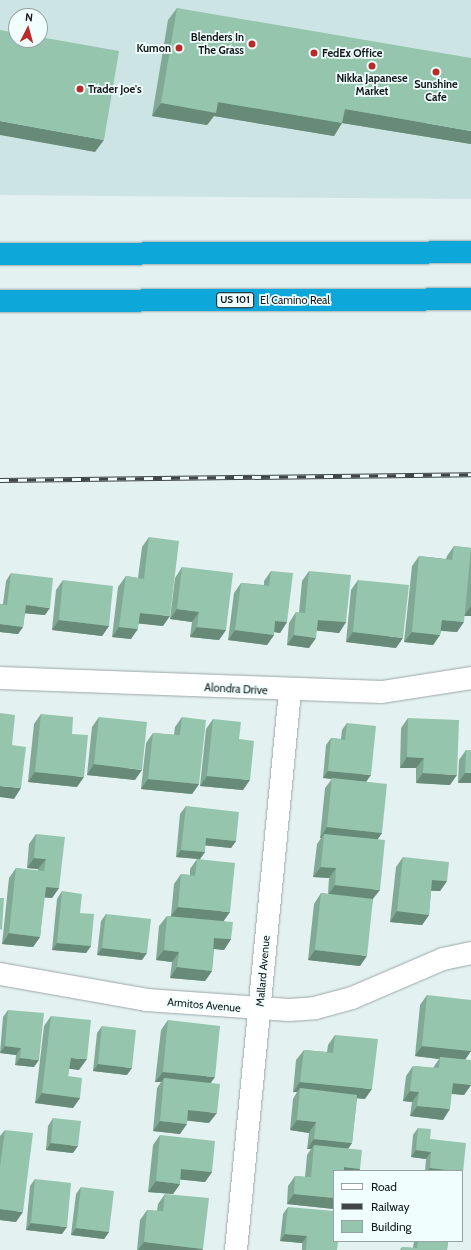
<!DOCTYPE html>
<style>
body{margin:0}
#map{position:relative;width:471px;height:1250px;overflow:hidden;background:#e3f1f0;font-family:Cabin,sans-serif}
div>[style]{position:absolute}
.built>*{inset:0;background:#cde4e4}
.roads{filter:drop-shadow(0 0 1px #9aa7a7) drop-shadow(0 0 1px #9aa7a7)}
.minor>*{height:22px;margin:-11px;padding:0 11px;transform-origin:11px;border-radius:11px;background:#fff}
.highway>*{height:22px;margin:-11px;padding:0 11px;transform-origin:11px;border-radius:11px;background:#0da7da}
.rail>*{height:4.5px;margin-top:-2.25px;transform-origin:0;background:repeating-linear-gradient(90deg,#f0fefe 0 9px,#404646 0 18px);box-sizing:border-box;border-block:1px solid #404646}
.wall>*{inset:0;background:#80aa95}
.shaded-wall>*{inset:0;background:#688b79}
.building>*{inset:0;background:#95c6ad}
.dots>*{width:11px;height:11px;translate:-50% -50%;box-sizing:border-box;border:2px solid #f0fefe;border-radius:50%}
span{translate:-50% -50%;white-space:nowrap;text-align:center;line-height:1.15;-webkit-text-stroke:3.5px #f0fefe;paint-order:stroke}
.shield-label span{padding:1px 3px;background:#f0fefe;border:1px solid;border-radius:3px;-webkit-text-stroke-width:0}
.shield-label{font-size:10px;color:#151919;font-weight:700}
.poi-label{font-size:11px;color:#151919;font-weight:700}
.right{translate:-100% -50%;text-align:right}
.left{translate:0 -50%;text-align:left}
.street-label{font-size:11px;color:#151919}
.legend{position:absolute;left:333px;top:1170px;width:130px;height:72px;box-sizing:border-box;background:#f0fefe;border:1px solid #98a2a2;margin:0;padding:5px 7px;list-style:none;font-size:12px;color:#151919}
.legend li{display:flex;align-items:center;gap:8px;height:20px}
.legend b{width:20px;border:1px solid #98a2a2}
.north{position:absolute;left:8px;top:8px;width:40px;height:40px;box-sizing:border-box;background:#f0fefe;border:1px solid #98a2a2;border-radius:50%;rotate:6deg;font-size:11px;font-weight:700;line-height:16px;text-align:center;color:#151919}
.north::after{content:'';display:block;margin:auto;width:14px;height:18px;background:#b92a28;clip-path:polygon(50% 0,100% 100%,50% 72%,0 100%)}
</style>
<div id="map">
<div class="built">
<div style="clip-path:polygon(evenodd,0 0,471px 0,471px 199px,0 195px,0 0,16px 16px,40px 16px,40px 40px,16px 40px,16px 16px)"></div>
</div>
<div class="roads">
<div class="minor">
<div style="left:0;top:678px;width:382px;rotate:2.1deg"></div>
<div style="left:382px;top:692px;width:90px;rotate:-8.9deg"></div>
<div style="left:0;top:974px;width:149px;rotate:10deg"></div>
<div style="left:147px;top:1000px;width:142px;rotate:4deg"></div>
<div style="left:289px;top:1010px;width:26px;rotate:-4deg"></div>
<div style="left:315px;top:1008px;width:38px;rotate:-15deg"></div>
<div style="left:352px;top:998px;width:99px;rotate:-23.2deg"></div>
<div style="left:443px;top:959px;width:29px;rotate:-12deg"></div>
<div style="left:236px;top:1250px;width:562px;rotate:-84.48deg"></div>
</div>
<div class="highway">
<div style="left:0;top:254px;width:471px;rotate:-0.2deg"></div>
<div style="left:0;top:301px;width:471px;rotate:-0.2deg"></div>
</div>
</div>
<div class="rail">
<div style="left:0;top:480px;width:471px;rotate:-0.7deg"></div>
</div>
<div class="wall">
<div style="clip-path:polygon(177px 8px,471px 144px,342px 123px,334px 136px,214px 116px,207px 125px,152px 116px,168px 20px)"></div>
<div style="clip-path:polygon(149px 537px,163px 626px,139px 623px,131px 639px,112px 637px,118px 587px,126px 576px,138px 578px,142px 547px)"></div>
<div style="clip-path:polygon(454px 546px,471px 548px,471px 616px,464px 616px,457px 632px,441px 631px,440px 635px,433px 645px,404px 642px,412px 566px,419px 556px,446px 559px,447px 556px)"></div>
<div style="clip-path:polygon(182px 567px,226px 630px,219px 640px,190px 637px,192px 622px,170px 619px,175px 578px)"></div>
<div style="clip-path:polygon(271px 571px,287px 622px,280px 633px,274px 632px,274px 635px,267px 645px,228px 640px,234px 593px,241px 583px,264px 585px,264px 581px)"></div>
<div style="clip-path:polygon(309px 571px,346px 622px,339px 633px,317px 630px,309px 648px,287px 645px,289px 623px,296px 612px,299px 613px,302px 581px)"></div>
<div style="clip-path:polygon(11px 573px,45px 615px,25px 613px,23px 627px,18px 634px,0 632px,0 604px,3px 604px,6px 581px)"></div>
<div style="clip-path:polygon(63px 580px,109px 626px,102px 636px,52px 630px,56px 590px)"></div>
<div style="clip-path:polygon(358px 580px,396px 648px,346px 642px,351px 590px)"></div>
<div style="clip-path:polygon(41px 714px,72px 734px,77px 787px,28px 782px,34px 724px)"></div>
<div style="clip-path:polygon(99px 717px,135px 780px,87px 775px,92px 727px)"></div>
<div style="clip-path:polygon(182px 717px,199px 784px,192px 794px,141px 789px,146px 743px,153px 733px,174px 735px,175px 727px)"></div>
<div style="clip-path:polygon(408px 718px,450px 785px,416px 783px,416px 768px,400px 768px,401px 728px)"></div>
<div style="clip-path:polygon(213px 719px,239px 739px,243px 790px,200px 786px,206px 729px)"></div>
<div style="clip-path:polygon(347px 723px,366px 782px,382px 833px,377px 840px,373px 899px,360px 966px,308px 960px,314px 904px,321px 893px,328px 894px,329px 878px,313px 877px,317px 844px,321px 838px,320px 838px,325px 788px,332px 779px,323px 778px,326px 745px,331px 738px,341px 739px,342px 730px)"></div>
<div style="clip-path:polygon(466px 750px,471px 783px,458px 783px,459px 760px)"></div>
<div style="clip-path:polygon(186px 806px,236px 841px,231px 848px,205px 845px,205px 852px,200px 859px,231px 939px,224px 950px,214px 949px,212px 971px,205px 981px,170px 978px,172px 962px,156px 960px,159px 926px,167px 916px,171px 916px,174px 884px,181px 874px,190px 875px,190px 869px,197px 859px,176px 857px,180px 814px)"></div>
<div style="clip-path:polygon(36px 834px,59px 888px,52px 898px,44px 897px,40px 937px,33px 947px,2px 944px,9px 878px,16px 868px,38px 871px,38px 869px,27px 868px,29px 844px)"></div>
<div style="clip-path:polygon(403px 857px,447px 881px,440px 891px,431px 891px,429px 915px,422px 925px,390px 922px,396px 867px)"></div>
<div style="clip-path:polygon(62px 891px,80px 913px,91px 946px,86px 953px,52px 950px,57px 899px)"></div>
<div style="clip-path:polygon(106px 914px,142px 960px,97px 955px,101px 921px)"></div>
<div style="clip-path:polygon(427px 995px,471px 1051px,465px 1060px,471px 1085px,464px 1095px,451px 1094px,443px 1120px,410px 1116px,412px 1102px,403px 1101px,406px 1076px,413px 1066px,433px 1068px,439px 1059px,415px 1056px,420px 1005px)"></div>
<div style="clip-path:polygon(8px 1010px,34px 1067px,15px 1065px,16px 1055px,0 1053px,3px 1017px)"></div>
<div style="clip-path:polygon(51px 1016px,79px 1070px,69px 1068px,68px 1076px,80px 1098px,73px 1108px,35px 1103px,44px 1026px)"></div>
<div style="clip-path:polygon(168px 1020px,211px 1083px,209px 1123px,187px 1120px,180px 1134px,153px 1131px,157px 1088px,161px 1082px,155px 1082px,161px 1030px)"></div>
<div style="clip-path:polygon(102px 1026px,127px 1075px,93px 1071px,97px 1033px)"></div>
<div style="clip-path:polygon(335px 1035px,365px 1099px,357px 1098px,352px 1143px,348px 1149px,360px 1169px,359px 1171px,334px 1171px,334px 1209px,287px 1204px,288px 1186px,295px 1176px,305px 1177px,307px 1155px,311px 1149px,307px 1149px,309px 1133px,290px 1130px,293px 1099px,297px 1092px,293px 1092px,296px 1060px,304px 1050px,327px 1052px,328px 1045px)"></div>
<div style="clip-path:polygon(53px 1118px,73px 1153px,46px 1150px,48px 1126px)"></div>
<div style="clip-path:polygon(418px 1128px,463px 1172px,462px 1173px,462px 1171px,425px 1171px,426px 1159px,411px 1157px,413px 1135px)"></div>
<div style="clip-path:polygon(5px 1130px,16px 1222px,0 1220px,0 1136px)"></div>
<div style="clip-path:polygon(160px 1135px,212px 1172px,205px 1182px,180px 1179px,180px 1184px,173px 1194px,148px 1192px,153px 1145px)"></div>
<div style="clip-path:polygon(35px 1179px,62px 1234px,26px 1230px,30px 1186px)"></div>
<div style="clip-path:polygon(81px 1187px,109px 1232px,104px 1239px,71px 1235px,76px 1194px)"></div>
<div style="clip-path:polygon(165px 1194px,203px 1249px,202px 1250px,137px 1250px,140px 1220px,147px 1210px,157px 1211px,158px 1204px)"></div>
<div style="clip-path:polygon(288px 1207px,337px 1250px,302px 1250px,302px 1243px,280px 1241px,283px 1214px)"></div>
<div style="clip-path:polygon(414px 1241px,448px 1241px,447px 1250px,400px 1250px,402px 1247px,413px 1248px)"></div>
</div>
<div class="shaded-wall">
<div style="clip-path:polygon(218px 102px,342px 123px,334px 136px,214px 116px,207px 125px,152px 116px,161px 103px)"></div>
<div style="clip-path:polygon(345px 109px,471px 131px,471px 144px,336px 122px)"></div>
<div style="clip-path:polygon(0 121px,104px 140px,95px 152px,0 135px)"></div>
<div style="clip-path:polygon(26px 605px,50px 608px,45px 615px,21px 613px)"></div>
<div style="clip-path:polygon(471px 606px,471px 616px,464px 616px)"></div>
<div style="clip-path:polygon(177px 609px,199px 612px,192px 622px,170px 619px)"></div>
<div style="clip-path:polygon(140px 613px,170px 616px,163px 626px,133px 623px)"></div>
<div style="clip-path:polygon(59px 620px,109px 626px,102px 636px,52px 630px)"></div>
<div style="clip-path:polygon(318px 620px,346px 622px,339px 633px,311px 630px)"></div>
<div style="clip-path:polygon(442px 620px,464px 622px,457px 632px,435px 630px)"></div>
<div style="clip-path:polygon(275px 621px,287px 622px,280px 633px,268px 631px)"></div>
<div style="clip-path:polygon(0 624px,23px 627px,18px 634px,0 632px)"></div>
<div style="clip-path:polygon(119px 627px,138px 629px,131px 639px,112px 637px)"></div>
<div style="clip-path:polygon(197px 627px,226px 630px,219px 640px,190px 637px)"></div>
<div style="clip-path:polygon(235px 630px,274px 635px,267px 645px,228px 640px)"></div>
<div style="clip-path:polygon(353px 632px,403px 638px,396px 648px,346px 642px)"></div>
<div style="clip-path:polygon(412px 632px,440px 635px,433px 645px,404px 642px)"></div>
<div style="clip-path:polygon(294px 635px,316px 638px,309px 648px,287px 645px)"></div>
<div style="clip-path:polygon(407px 757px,424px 758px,416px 768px,400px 768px)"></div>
<div style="clip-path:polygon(94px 764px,142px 770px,135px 780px,87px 775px)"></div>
<div style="clip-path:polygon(328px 771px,371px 775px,366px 782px,323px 778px)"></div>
<div style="clip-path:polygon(35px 772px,84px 777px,77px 787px,28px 782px)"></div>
<div style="clip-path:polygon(423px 773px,457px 775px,450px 785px,416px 783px)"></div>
<div style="clip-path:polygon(465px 773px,471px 773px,471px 783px,458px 783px)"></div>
<div style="clip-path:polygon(207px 776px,250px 780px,243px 790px,200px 786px)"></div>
<div style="clip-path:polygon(148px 779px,199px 784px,192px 794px,141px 789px)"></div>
<div style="clip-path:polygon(0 786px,21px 788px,14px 799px,0 797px)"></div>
<div style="clip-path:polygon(327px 827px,382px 833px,375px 843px,324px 834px,321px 838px,320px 838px)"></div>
<div style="clip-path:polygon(206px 838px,236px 841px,231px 848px,201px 845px)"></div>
<div style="clip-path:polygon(181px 850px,205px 852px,200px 859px,176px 857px)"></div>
<div style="clip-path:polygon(34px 858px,46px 859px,38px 869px,27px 868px)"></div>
<div style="clip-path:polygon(321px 867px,336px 868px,329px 878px,313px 877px)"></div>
<div style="clip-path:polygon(432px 880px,447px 881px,440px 891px,425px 890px)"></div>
<div style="clip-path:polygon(335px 885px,380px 890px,372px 900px,328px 895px)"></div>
<div style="clip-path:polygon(46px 887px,59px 888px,52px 898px,38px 897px)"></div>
<div style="clip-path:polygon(178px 907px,230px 912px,223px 922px,170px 917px)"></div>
<div style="clip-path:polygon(397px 911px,429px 915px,422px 925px,390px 922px)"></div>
<div style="clip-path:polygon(9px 933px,40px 937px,33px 947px,2px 944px)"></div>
<div style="clip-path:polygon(214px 938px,231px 939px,224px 950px,207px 948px)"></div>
<div style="clip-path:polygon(57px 943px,91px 946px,86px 953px,52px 950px)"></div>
<div style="clip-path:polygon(102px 948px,147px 953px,142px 960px,97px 955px)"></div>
<div style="clip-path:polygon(164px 950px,179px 952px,172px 962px,156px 960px)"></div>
<div style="clip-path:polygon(315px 950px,367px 956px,360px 966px,308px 960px)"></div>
<div style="clip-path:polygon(177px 967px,212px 971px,205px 981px,170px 978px)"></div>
<div style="clip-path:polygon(5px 1046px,21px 1048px,16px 1055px,0 1053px)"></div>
<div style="clip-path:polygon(422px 1046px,471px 1051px,464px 1061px,440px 1057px,439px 1059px,415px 1056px)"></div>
<div style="clip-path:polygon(20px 1058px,39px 1060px,34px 1067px,15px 1065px)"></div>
<div style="clip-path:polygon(71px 1058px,87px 1059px,79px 1070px,64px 1068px)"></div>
<div style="clip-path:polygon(98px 1064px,132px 1068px,127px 1075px,93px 1071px)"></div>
<div style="clip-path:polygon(163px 1072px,215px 1077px,208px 1087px,164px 1078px,161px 1082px,155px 1082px)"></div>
<div style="clip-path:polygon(300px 1082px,372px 1089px,365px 1099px,300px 1093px,300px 1088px,297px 1092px,293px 1092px)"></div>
<div style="clip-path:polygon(453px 1083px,471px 1085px,464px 1095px,446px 1093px)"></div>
<div style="clip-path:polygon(410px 1091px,419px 1092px,412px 1102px,403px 1101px)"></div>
<div style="clip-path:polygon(42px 1093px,80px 1098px,73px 1108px,35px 1103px)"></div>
<div style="clip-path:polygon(417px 1106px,450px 1109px,443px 1120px,410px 1116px)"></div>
<div style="clip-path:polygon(188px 1110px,217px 1113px,209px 1123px,181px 1120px)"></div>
<div style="clip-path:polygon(297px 1120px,316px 1122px,309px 1133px,290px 1130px)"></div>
<div style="clip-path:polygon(160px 1121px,187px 1124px,180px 1134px,153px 1131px)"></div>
<div style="clip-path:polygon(314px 1139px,352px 1143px,345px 1153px,314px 1145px,311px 1149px,307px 1149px)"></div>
<div style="clip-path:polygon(51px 1143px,78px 1146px,73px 1153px,46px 1150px)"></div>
<div style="clip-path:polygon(416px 1150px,431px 1152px,426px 1159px,411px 1157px)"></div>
<div style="clip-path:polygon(344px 1167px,360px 1169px,359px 1171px,341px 1171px)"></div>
<div style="clip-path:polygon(430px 1168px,458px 1171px,427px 1171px)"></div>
<div style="clip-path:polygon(181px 1169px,212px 1172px,205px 1182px,174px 1179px)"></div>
<div style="clip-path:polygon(156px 1181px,180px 1184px,173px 1194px,148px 1192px)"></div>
<div style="clip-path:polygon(294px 1194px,334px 1198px,334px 1209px,287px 1204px)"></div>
<div style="clip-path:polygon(0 1209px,23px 1212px,16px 1222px,0 1220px)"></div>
<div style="clip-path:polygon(31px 1223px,67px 1227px,62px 1234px,26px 1230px)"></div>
<div style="clip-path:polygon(76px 1228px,109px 1232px,104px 1239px,71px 1235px)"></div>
<div style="clip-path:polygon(285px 1234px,307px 1236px,302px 1243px,280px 1241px)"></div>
<div style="clip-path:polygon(144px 1242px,203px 1249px,202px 1250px,138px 1250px)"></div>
</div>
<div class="building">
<div style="clip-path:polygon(177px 8px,471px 58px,471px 131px,345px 109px,342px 123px,218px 102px,216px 113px,161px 103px)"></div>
<div style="clip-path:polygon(0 30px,16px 33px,16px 40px,40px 40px,40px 37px,119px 51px,104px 140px,0 121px)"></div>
<div style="clip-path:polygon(149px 537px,179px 541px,170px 616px,140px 613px,138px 629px,119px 627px,126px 576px,144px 579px)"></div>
<div style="clip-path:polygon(454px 546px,471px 548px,464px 622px,442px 620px,440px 635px,412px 632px,419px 556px,452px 560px)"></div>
<div style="clip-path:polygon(182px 567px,233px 573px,226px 630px,197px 627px,199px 612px,177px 609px)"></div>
<div style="clip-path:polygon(271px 571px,293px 573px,287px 622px,275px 621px,274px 635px,235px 630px,241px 583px,269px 586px)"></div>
<div style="clip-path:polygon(309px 571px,351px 575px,346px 622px,318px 620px,316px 638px,294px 635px,296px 612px,305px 613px)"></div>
<div style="clip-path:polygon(11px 573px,53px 578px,50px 608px,26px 605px,23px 627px,0 624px,0 604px,7px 605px)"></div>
<div style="clip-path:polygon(63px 580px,113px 586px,109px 626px,59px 620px)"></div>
<div style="clip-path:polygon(358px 580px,409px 585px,403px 638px,353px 632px)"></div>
<div style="clip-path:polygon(0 713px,15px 715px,12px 745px,26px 747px,21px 788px,0 786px)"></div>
<div style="clip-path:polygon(41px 714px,73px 717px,72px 734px,88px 735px,84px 777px,35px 772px)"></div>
<div style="clip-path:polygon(99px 717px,147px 722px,142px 770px,94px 764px)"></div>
<div style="clip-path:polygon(182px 717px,206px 720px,199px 784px,148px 779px,153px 733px,180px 735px)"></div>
<div style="clip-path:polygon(408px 718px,459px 720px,457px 775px,423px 773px,424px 758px,407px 757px)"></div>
<div style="clip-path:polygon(213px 719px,241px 722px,239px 739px,254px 741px,250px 780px,207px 776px)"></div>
<div style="clip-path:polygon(347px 723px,376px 726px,371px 775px,328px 771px,331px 738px,345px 740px)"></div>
<div style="clip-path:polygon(466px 750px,471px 750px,471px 773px,465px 773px)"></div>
<div style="clip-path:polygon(332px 778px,387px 784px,382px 833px,327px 827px)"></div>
<div style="clip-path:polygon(186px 806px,239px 812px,236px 841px,206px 838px,205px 852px,181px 850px)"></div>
<div style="clip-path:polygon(36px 834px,65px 837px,59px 888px,46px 887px,40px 937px,9px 933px,16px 868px,44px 871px,46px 859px,34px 858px)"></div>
<div style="clip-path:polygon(324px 834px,385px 840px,380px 890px,335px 885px,336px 868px,321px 867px)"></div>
<div style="clip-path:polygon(403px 857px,449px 862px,447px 881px,432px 880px,429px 915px,397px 911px)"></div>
<div style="clip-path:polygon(197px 859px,235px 863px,230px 912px,178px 907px,181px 874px,195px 876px)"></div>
<div style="clip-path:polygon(62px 891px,82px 894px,80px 913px,94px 914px,91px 946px,57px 943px)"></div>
<div style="clip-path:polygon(321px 893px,373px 899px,367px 956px,315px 950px)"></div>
<div style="clip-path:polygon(0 898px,4px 898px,2px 930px,0 929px)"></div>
<div style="clip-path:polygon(106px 914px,151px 919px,147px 953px,102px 948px)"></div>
<div style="clip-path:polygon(167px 916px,233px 922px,231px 939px,214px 938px,212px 971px,177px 967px,179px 952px,164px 950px)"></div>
<div style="clip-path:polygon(427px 995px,471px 1000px,471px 1051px,422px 1046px)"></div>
<div style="clip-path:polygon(8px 1010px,44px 1013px,39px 1060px,20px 1058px,21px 1048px,5px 1046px)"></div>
<div style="clip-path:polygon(51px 1016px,91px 1020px,87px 1059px,71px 1058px,68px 1076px,82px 1078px,80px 1098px,42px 1093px)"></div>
<div style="clip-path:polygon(168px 1020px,220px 1026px,215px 1077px,163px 1072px)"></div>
<div style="clip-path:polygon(102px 1026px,136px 1030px,132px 1068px,98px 1064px)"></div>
<div style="clip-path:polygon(335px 1035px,378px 1039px,372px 1089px,300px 1082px,304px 1050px,333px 1053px)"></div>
<div style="clip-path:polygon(440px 1057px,471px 1060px,471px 1085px,453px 1083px,450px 1109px,417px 1106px,419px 1092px,410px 1091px,413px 1066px,439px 1068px)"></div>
<div style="clip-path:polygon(164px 1078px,220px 1084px,217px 1113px,188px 1110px,187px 1124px,160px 1121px)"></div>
<div style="clip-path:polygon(300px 1088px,357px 1095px,352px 1143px,314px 1139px,316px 1122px,297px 1120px)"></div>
<div style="clip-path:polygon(53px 1118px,81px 1121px,78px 1146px,51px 1143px)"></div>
<div style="clip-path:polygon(418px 1128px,431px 1129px,430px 1139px,466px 1143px,463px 1172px,430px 1168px,431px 1152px,416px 1150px)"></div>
<div style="clip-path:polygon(5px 1130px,33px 1133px,23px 1212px,0 1209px,0 1167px)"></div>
<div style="clip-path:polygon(160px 1135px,215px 1141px,212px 1172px,181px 1169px,180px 1184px,156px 1181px)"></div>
<div style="clip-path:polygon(314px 1145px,362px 1150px,360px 1169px,344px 1167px,344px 1171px,334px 1171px,334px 1198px,294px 1194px,295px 1176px,311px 1177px)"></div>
<div style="clip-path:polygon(35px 1179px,71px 1183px,67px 1227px,31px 1223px)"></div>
<div style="clip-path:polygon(81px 1187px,114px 1191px,109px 1232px,76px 1228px)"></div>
<div style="clip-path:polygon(165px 1194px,209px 1198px,203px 1249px,144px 1242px,147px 1210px,163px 1211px)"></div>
<div style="clip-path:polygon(288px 1207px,334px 1211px,334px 1241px,338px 1241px,337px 1250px,306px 1250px,307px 1236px,285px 1234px)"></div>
<div style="clip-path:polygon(418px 1241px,448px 1241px,447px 1250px,402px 1250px,402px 1247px,417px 1248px)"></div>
</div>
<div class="dots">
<div style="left:252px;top:44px;background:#b92a28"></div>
<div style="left:179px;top:48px;background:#b92a28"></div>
<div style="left:314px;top:53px;background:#b92a28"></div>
<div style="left:372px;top:66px;background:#b92a28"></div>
<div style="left:436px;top:72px;background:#b92a28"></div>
<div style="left:80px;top:89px;background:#b92a28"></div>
</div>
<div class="shield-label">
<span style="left:235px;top:300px">US 101</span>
</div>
<div class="poi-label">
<span class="right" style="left:244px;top:44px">Blenders In<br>The Grass</span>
<span class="right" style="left:171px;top:48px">Kumon</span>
<span class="left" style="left:322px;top:53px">FedEx Office</span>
<span style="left:372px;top:85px">Nikka Japanese<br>Market</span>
<span style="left:436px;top:91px">Sunshine<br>Cafe</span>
<span class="left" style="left:88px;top:89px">Trader Joe's</span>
</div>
<div class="street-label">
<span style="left:295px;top:300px">El Camino Real</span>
<span style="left:236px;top:689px;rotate:3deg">Alondra Drive</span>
<span style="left:263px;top:971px;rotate:-85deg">Mallard Avenue</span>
<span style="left:204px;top:1005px;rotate:5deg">Armitos Avenue</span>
</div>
<ul class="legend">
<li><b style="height:5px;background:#fff"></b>Road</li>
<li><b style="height:5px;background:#404646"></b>Railway</li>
<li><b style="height:11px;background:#95c6ad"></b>Building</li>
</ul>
<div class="north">N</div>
</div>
